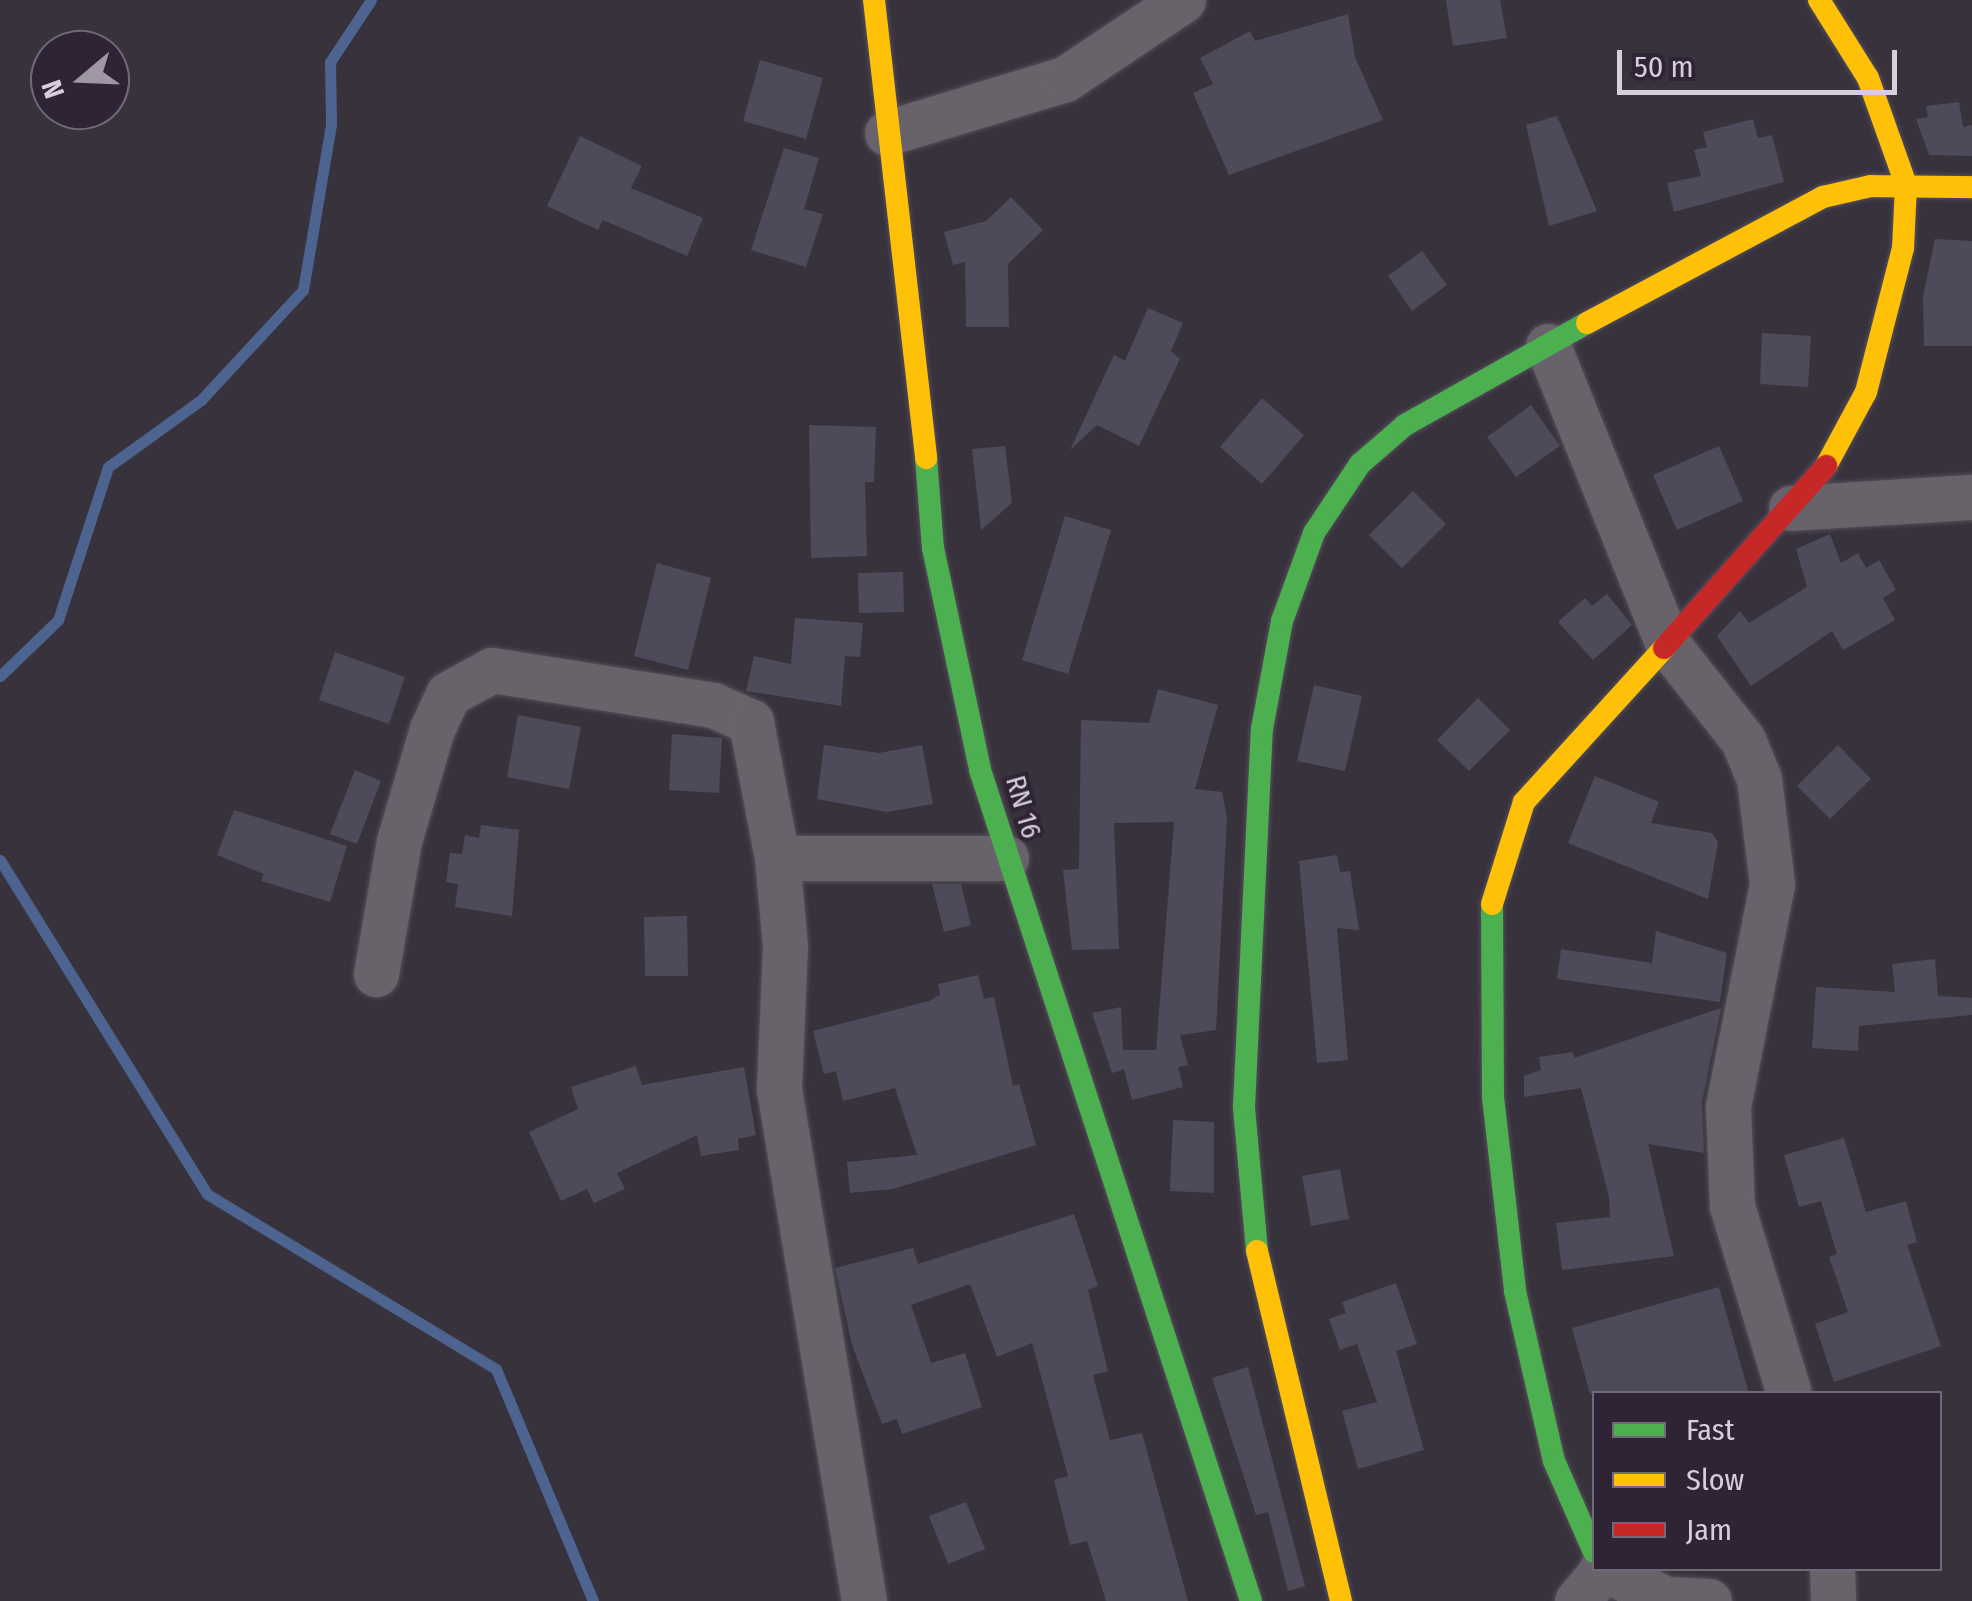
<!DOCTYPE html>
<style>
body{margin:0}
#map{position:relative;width:1972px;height:1601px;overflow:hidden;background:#38323d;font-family:"Fira Sans Condensed",sans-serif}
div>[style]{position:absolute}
.stream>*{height:11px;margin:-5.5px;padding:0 5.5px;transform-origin:5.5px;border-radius:5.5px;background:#4e6490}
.building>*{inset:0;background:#4d4b59}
.roads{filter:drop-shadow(0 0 2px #534e58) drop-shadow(0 0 2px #534e58)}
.street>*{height:45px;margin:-22.5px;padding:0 22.5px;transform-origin:22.5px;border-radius:22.5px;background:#68626b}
.fast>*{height:22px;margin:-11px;padding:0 11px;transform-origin:11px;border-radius:11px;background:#4caf50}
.slow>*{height:22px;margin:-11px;padding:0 11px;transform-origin:11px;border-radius:11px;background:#ffc107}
.jam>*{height:22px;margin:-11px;padding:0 11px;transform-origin:11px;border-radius:11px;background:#c62828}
span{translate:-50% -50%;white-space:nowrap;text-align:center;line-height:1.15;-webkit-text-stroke:8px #2f2436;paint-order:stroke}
.street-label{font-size:28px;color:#d6cfdb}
.legend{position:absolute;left:1592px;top:1391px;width:350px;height:180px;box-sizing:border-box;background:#2f2436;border:2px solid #726878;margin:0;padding:12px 18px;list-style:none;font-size:30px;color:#d6cfdb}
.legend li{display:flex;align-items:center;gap:20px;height:50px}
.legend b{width:50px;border:2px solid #726878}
.north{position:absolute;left:30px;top:30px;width:100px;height:100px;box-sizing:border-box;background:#2f2436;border:2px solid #726878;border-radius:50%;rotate:251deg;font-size:28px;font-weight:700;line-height:40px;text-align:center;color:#d6cfdb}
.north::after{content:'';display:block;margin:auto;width:35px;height:45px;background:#9f98a4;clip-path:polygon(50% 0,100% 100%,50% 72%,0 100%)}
.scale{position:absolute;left:1617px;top:50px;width:280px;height:45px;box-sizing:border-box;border:5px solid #d6cfdb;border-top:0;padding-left:12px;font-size:30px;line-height:35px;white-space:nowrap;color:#d6cfdb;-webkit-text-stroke:8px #2f2436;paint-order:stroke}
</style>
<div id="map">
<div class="stream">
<div style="left:0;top:676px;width:81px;rotate:-44deg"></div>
<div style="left:58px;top:620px;width:161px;rotate:-71.9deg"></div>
<div style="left:108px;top:467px;width:115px;rotate:-35.8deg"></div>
<div style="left:201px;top:400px;width:150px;rotate:-47.2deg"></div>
<div style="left:303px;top:290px;width:168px;rotate:-80.4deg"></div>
<div style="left:331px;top:124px;width:62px;rotate:-90.9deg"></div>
<div style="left:330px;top:62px;width:74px;rotate:-56.5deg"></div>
<div style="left:0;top:860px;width:393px;rotate:58.2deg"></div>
<div style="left:207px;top:1194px;width:338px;rotate:31.2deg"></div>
<div style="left:496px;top:1369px;width:251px;rotate:67.3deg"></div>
</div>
<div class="building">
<div style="clip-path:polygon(1446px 0,1500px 0,1507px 38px,1453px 46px)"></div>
<div style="clip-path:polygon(1348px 14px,1355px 57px,1383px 120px,1229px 175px,1193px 93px,1213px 84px,1200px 58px,1250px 31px,1255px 41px)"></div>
<div style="clip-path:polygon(760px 60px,823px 78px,806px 139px,743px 121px)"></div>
<div style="clip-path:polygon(1959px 102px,1963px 127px,1972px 125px,1972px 156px,1929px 155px,1916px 119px,1928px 117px,1926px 106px)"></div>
<div style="clip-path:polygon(1557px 116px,1597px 211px,1549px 226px,1526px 125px)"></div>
<div style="clip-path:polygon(1753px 119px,1758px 138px,1772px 135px,1784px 182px,1674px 212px,1667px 183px,1701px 176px,1694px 150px,1707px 147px,1703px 132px)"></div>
<div style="clip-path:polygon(580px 136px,642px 166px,631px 188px,703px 218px,687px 256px,603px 220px,598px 230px,547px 206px)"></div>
<div style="clip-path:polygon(784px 148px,819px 158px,804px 209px,823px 214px,806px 267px,751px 250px)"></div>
<div style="clip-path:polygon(1011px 197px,1043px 230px,1008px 264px,1009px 327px,966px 327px,965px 262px,953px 265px,944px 232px,986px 221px)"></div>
<div style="clip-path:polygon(1935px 239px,1972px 241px,1972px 346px,1924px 346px,1923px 296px)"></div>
<div style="clip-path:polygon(1422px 251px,1447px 285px,1412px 311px,1388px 276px)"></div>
<div style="clip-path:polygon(1148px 308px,1183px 323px,1171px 351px,1180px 359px,1139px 446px,1097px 425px,1070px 450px,1114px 355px,1125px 361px)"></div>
<div style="clip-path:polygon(1762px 333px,1811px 336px,1808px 387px,1760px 384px)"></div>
<div style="clip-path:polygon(1262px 398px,1304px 435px,1262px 484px,1220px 447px)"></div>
<div style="clip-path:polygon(1531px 405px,1560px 446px,1516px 477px,1487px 437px)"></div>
<div style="clip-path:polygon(809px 425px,876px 427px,874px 482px,865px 482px,867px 556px,811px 558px)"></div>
<div style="clip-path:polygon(1005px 446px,1012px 503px,981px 530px,972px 449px)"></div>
<div style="clip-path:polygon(1719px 446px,1743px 501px,1677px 530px,1653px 475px)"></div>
<div style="clip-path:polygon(1413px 491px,1446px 524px,1402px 568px,1369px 535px)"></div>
<div style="clip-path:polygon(1065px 516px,1111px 530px,1068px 674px,1022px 660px)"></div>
<div style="clip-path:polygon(1830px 534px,1841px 563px,1858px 553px,1866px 568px,1879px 560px,1896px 590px,1883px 598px,1895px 620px,1843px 650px,1832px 631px,1751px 686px,1717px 636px,1740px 611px,1749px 623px,1807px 587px,1796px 549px)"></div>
<div style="clip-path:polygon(657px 563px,711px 578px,688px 670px,634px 656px)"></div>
<div style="clip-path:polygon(903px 572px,904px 612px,859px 613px,858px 573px)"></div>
<div style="clip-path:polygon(1607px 594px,1632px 625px,1593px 660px,1558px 622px,1585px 598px,1592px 606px)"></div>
<div style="clip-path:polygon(795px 618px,863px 623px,860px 657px,845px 656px,841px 706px,746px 691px,754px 656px,791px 664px)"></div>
<div style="clip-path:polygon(335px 652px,405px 677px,389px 724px,319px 700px)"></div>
<div style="clip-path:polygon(1314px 685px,1362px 696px,1345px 771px,1297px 761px)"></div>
<div style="clip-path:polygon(1158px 689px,1218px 705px,1195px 789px,1222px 792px,1227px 817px,1216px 1030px,1180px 1035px,1188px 1065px,1178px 1067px,1183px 1087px,1132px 1100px,1124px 1069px,1112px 1073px,1092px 1013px,1121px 1007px,1123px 1050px,1156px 1050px,1174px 822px,1114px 823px,1119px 949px,1072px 950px,1063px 870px,1079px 869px,1081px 720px,1149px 723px)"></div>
<div style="clip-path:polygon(1478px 698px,1510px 730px,1469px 771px,1437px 740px)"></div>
<div style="clip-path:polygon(518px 715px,581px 727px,569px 789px,507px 777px)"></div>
<div style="clip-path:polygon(672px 734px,722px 738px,719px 793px,669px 790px)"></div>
<div style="clip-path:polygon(824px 745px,879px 753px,922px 745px,933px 804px,887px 812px,817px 799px)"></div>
<div style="clip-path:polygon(1838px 745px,1871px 779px,1830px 819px,1797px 786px)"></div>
<div style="clip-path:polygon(355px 770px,381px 781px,357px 844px,330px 834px)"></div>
<div style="clip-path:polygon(1595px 776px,1659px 802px,1651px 823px,1712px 833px,1718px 842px,1708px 899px,1568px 843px)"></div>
<div style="clip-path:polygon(234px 810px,347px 846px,330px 902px,261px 881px,264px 874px,217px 855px)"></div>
<div style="clip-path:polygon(481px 825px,519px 830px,512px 916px,455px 907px,458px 884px,446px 882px,450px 853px,462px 854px,465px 835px,479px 838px)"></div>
<div style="clip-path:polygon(1337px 855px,1340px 872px,1350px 871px,1359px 930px,1337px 928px,1348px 1060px,1317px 1063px,1299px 861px)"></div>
<div style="clip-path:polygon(932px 884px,961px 884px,971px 925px,944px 932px)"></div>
<div style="clip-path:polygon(687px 916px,688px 976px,645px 976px,644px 917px)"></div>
<div style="clip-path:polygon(1656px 931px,1727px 953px,1720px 1002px,1557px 979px,1561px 949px,1652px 963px)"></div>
<div style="clip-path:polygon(1935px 959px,1938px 996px,1972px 998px,1972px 1015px,1859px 1026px,1858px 1051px,1812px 1048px,1816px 987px,1895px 992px,1892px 964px)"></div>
<div style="clip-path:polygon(978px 975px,984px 999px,994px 997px,1013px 1086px,1019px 1084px,1036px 1145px,893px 1189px,850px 1193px,847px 1162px,917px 1155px,895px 1088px,843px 1101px,836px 1071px,824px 1074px,813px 1031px,929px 1001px,940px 995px,938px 984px)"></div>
<div style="clip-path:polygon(1721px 1008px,1702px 1102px,1704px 1153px,1648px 1144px,1674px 1256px,1562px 1270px,1556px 1223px,1610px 1217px,1609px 1197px,1581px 1088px,1524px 1097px,1524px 1076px,1541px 1070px,1539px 1057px,1573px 1052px,1574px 1058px)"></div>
<div style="clip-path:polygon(636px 1066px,642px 1085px,744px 1067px,756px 1135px,738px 1139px,739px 1150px,701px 1156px,697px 1135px,617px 1173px,625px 1189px,594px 1203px,587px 1189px,561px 1201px,529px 1132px,578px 1109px,571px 1087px)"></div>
<div style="clip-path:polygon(1173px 1120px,1214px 1122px,1214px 1193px,1170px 1191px)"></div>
<div style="clip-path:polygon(1844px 1138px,1866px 1212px,1906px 1201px,1917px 1242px,1907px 1245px,1941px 1346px,1834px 1382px,1815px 1324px,1848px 1312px,1829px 1257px,1837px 1254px,1821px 1201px,1799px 1207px,1784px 1155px)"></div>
<div style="clip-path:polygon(1340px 1169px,1349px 1219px,1311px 1226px,1302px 1176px)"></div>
<div style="clip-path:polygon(1074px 1214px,1098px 1286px,1088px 1290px,1108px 1371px,1093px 1375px,1110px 1440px,1142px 1433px,1188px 1601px,1106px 1601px,1087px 1541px,1070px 1545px,1054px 1480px,1068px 1476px,1032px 1343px,997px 1357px,970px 1284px,911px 1305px,931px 1363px,965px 1353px,982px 1407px,902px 1434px,897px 1419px,882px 1424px,852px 1345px,835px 1268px,913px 1248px,918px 1264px)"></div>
<div style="clip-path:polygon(1396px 1283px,1417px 1344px,1396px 1351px,1424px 1450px,1358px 1469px,1342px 1411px,1377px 1402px,1357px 1344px,1340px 1350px,1329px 1319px,1346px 1313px,1342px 1302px)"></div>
<div style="clip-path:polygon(1719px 1287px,1749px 1394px,1590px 1394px,1572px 1328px)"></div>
<div style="clip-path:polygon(1248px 1367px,1305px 1586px,1288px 1591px,1268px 1512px,1256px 1515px,1212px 1378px)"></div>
<div style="clip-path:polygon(966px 1502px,985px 1549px,948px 1564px,929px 1516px)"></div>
</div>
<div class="roads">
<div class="street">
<div style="left:887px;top:133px;width:186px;rotate:-16.9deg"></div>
<div style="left:1065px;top:79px;width:142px;rotate:-33.8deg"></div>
<div style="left:1548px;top:346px;width:322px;rotate:68.1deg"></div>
<div style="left:1668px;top:645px;width:121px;rotate:51.7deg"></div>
<div style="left:1743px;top:740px;width:42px;rotate:67.7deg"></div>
<div style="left:1759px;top:779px;width:106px;rotate:82.9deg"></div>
<div style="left:1772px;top:884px;width:227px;rotate:101.2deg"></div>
<div style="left:1728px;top:1107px;width:99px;rotate:87.7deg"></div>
<div style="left:1732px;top:1206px;width:196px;rotate:73.1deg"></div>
<div style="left:1791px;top:508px;width:181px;rotate:-3.5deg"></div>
<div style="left:376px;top:974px;width:135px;rotate:-80.2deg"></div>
<div style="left:399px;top:841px;width:117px;rotate:-73.6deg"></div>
<div style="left:432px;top:729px;width:38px;rotate:-65deg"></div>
<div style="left:448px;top:694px;width:50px;rotate:-28.6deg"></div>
<div style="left:492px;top:670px;width:224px;rotate:9deg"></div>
<div style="left:713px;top:705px;width:42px;rotate:24.1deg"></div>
<div style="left:751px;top:722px;width:138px;rotate:79.2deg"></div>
<div style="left:1602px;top:1568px;width:71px;rotate:25.8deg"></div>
<div style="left:1666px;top:1599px;width:43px;rotate:2.7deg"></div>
<div style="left:1832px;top:1568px;width:33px;rotate:88deg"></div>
<div style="left:864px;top:1601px;width:519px;rotate:-99.43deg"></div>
<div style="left:779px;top:1089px;width:143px;rotate:-87.6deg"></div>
<div style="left:785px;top:946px;width:88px;rotate:-95.2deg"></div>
<div style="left:777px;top:858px;width:229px"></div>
<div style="left:1577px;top:1601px;width:40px;rotate:-50deg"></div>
</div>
<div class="fast">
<div style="left:926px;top:458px;width:90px;rotate:85.6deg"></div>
<div style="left:933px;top:548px;width:227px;rotate:78deg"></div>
<div style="left:980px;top:770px;width:874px;rotate:71.94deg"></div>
<div style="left:1492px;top:904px;width:193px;rotate:89.7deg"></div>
<div style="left:1493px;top:1097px;width:195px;rotate:83.5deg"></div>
<div style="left:1515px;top:1291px;width:174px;rotate:77.1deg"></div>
<div style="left:1554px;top:1461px;width:99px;rotate:66.3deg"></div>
<div style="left:1257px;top:1251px;width:145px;rotate:-95.2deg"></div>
<div style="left:1244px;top:1107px;width:378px;rotate:-87.3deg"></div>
<div style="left:1262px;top:729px;width:110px;rotate:-79.5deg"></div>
<div style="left:1282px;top:621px;width:94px;rotate:-70deg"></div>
<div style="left:1314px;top:533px;width:83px;rotate:-56.3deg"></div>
<div style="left:1360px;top:464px;width:60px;rotate:-40.9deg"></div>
<div style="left:1405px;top:425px;width:209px;rotate:-29.3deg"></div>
</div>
<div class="slow">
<div style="left:874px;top:0;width:461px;rotate:83.5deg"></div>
<div style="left:1819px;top:0;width:92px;rotate:57.9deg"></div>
<div style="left:1868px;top:78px;width:114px;rotate:70.4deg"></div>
<div style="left:1906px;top:185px;width:63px;rotate:92.7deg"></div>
<div style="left:1903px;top:248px;width:149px;rotate:104.4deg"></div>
<div style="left:1866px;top:392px;width:84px;rotate:118.4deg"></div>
<div style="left:1587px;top:323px;width:268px;rotate:-28.1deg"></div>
<div style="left:1823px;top:197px;width:49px;rotate:-12.9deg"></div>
<div style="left:1871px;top:186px;width:101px;rotate:0.6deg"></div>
<div style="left:1492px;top:904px;width:107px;rotate:-72.6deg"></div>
<div style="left:1524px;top:802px;width:208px;rotate:-47.7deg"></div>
<div style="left:1257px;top:1251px;width:360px;rotate:76.5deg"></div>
</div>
<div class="jam">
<div style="left:1664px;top:648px;width:244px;rotate:-48.3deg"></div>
</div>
</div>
<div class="street-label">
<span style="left:1023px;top:807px;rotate:74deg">RN 16</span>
</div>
<ul class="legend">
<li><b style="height:12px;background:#4caf50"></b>Fast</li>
<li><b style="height:12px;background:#ffc107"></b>Slow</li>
<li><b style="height:12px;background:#c62828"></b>Jam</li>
</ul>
<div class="north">N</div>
<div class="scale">50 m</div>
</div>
